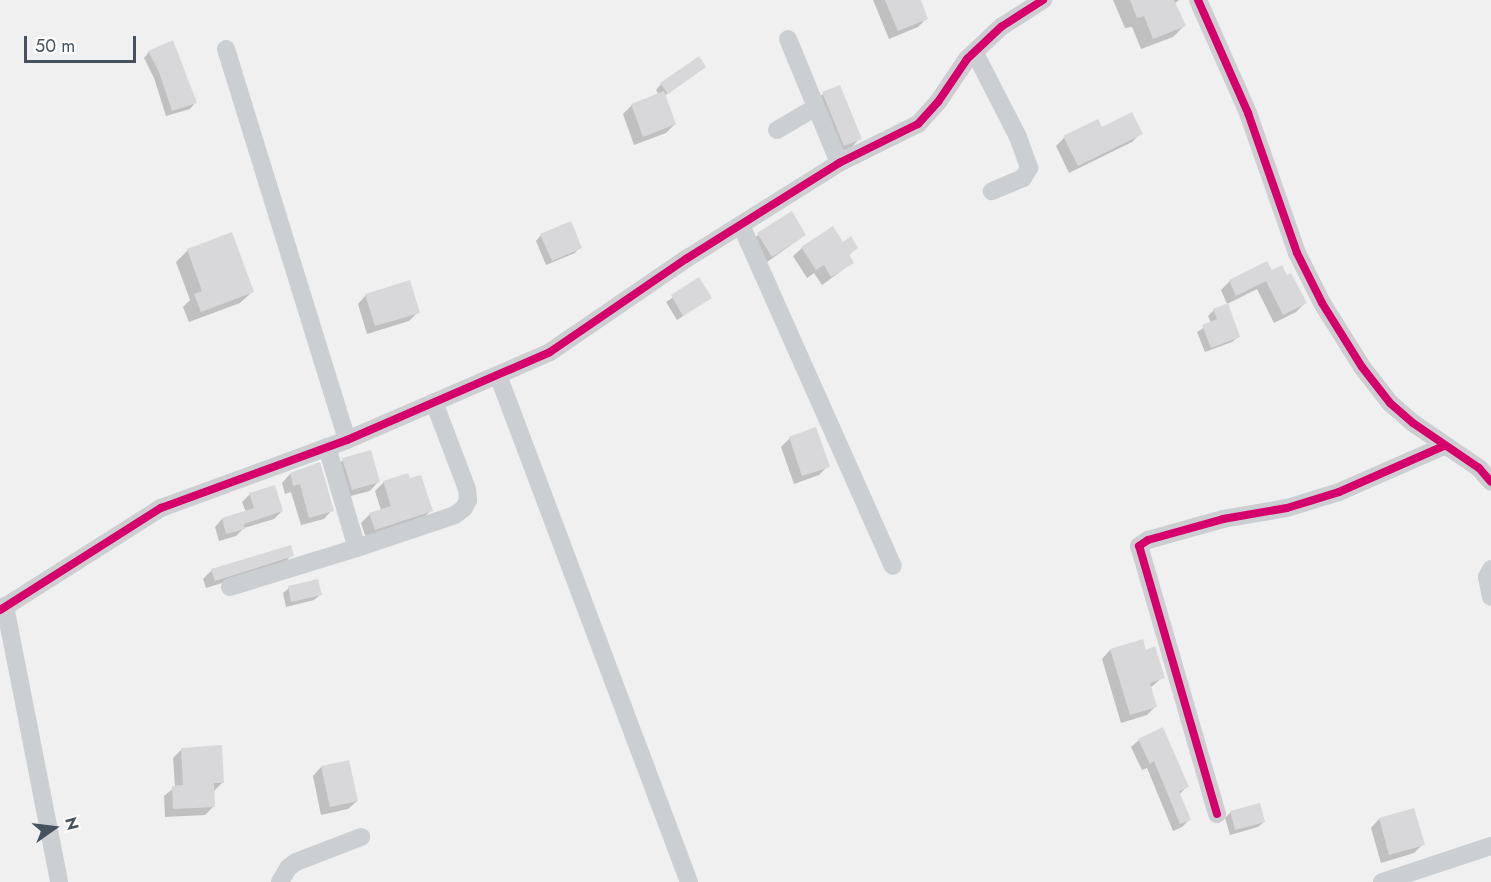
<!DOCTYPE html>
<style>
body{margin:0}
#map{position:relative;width:1491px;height:882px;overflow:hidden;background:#f1f0f0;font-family:Jost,sans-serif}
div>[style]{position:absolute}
.shadow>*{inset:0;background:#0003}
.building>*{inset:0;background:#d8d8da}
.street>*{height:18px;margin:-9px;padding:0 9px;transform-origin:9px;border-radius:9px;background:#cccfd1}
.cycleway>*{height:8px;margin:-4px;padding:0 4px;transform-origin:4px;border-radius:4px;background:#d6006c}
span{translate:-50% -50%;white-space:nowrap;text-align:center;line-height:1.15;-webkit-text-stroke:6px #fff;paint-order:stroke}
.north{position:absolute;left:24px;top:798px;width:60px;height:60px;-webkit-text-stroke:4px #fff;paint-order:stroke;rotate:76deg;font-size:16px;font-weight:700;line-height:24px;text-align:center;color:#46535e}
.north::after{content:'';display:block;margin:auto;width:21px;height:27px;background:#46535e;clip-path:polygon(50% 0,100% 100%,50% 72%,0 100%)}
.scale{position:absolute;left:24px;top:36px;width:112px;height:27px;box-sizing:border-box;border:3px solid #46535e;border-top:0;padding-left:8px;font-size:18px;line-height:21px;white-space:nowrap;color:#46535e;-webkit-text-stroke:4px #fff;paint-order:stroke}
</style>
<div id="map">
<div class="shadow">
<div style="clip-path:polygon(873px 0,919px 0,927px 18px,918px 27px,889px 39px)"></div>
<div style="clip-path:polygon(1113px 0,1179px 0,1174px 4px,1185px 25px,1173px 37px,1141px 49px,1132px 27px,1125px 28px)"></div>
<div style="clip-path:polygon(149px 52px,195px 103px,190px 109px,166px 116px,154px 78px,144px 58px)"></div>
<div style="clip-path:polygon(705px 67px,664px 96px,675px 124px,666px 133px,634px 145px,623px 114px,632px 105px,659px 95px,656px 90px,661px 84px)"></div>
<div style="clip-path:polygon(823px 94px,860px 138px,852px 147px,835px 154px,814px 102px)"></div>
<div style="clip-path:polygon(1101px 129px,1141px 133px,1132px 142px,1069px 173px,1056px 146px,1064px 138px)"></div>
<div style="clip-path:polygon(541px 235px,580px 247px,575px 253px,546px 265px,536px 241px)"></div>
<div style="clip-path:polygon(758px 235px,805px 235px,763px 265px,749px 243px)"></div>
<div style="clip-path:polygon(842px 244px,856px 248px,848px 256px,852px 263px,822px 285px,814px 273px,807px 278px,793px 256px,802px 248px)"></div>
<div style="clip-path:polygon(188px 250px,252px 292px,240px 303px,189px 322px,183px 307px,190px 300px,176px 262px)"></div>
<div style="clip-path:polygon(1267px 263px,1272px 272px,1305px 303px,1296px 312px,1274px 323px,1257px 289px,1227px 304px,1221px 290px,1230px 281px)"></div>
<div style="clip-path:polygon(699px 280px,710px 298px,677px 320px,666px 302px)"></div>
<div style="clip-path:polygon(366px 295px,418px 312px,409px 321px,367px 334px,358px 304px)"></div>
<div style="clip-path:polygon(1214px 310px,1238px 337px,1232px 342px,1205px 352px,1197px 332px,1211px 323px,1208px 316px)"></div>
<div style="clip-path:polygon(790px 438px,828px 466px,819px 475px,794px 484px,781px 447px)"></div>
<div style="clip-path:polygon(343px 460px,378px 482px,370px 491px,343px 498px,334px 468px)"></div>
<div style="clip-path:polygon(290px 474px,332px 510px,324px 519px,301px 525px,291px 492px,285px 494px,282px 483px)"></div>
<div style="clip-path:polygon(384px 482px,431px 510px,423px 519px,366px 538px,361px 523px,370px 514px,381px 510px,375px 491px)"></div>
<div style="clip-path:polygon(250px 494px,282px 511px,274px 519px,244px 528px,236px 536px,219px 541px,215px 527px,222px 519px,246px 512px,242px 502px)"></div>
<div style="clip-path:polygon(292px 555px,283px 564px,206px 588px,203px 579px,212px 570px)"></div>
<div style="clip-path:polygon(289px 588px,320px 595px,314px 600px,286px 607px,283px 593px)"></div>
<div style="clip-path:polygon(1110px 650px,1145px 651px,1163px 677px,1150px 688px,1155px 707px,1147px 715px,1121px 723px,1102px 659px)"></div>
<div style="clip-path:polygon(1139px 740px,1187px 786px,1179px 795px,1189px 820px,1182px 827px,1173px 831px,1147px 768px,1142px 770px,1131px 747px)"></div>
<div style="clip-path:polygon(182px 749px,223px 782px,214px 791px,214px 806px,205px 815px,165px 817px,164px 796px,175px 787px,173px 758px)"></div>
<div style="clip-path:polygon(321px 767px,357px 801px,348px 809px,321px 815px,313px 776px)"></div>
<div style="clip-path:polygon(1231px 812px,1264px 822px,1258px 827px,1230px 835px,1225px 818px)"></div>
<div style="clip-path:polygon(1379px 819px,1423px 844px,1414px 853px,1381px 863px,1371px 828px)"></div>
</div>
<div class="building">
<div style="clip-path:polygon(885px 0,921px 0,928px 19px,898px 31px)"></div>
<div style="clip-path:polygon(1130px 0,1174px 0,1186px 26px,1153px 39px,1144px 16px,1137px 18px)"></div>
<div style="clip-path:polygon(173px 40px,197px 103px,172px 111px,159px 72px,148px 51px)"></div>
<div style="clip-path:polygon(699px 56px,706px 67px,668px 94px,660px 83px)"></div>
<div style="clip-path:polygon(840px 85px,862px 139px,844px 146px,822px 92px)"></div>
<div style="clip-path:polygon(664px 91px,676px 124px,643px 137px,631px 104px)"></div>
<div style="clip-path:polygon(1132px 112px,1143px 134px,1078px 166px,1063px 136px,1098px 119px,1102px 127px)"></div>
<div style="clip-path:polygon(792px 211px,806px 235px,772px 257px,757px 233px)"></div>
<div style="clip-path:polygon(571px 221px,582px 248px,552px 261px,540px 234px)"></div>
<div style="clip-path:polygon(833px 226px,843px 242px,851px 236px,858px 248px,849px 254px,854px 263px,831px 277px,824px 265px,816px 270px,801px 247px)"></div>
<div style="clip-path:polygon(232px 232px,254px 292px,201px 312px,194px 294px,202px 291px,187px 249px)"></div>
<div style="clip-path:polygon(1267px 261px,1272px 270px,1282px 265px,1287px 275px,1291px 273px,1307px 303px,1283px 315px,1266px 281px,1236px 296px,1229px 280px)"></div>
<div style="clip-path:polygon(699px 277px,712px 298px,683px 316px,671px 295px)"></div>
<div style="clip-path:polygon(410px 280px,420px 313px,375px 326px,365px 294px)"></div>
<div style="clip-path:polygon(1228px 303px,1240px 337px,1211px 348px,1202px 325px,1217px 319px,1213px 309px)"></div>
<div style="clip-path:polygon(816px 427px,830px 467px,802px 476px,789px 437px)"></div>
<div style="clip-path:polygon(371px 450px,380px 482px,352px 490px,342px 458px)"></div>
<div style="clip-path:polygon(320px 462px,334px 511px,309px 518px,300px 484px,293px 486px,290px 473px)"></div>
<div style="clip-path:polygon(408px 473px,410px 478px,421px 475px,433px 511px,375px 530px,369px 513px,391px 506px,383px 481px)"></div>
<div style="clip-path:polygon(275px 485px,283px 511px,244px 524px,245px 529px,226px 534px,222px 518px,254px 508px,249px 493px)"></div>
<div style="clip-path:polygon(291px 545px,294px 556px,215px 581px,211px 569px)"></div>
<div style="clip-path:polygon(318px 579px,322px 595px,291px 602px,288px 586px)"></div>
<div style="clip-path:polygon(1143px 639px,1146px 650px,1155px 646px,1165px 678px,1150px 683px,1157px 707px,1130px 715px,1110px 649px)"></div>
<div style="clip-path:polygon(1163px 727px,1189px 787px,1179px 791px,1191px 820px,1180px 824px,1154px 761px,1150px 764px,1138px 739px)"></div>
<div style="clip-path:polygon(222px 745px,224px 783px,214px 783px,215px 807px,173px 809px,172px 786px,183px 785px,181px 748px)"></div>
<div style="clip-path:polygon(349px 760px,358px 801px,330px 807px,321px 766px)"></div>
<div style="clip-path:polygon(1260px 803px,1265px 822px,1235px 830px,1230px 811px)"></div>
<div style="clip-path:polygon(1414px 808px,1425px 845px,1389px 855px,1379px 818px)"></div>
</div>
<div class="street">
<div style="left:1198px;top:0;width:124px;rotate:66.1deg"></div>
<div style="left:1248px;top:113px;width:148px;rotate:70.7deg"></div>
<div style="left:1297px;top:253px;width:56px;rotate:63.4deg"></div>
<div style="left:1322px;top:303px;width:75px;rotate:58deg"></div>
<div style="left:1362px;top:367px;width:46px;rotate:52.1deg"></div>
<div style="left:1390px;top:403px;width:30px;rotate:41deg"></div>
<div style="left:1413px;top:423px;width:80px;rotate:34.3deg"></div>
<div style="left:1479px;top:468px;width:18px;rotate:49deg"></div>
<div style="left:788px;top:39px;width:134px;rotate:67.6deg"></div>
<div style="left:226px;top:49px;width:409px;rotate:72.8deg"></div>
<div style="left:975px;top:53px;width:94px;rotate:62.9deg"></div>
<div style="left:1018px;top:137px;width:33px;rotate:70deg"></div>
<div style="left:1029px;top:168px;width:12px;rotate:121deg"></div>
<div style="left:1023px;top:178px;width:34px;rotate:157deg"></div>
<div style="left:777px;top:130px;width:45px;rotate:-30.5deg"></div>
<div style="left:741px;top:225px;width:373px;rotate:66deg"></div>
<div style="left:498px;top:375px;width:542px;rotate:69.36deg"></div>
<div style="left:327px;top:447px;width:105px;rotate:73.5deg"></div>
<div style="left:1491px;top:569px;width:9px;rotate:117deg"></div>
<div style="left:1487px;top:577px;width:20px;rotate:79deg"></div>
<div style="left:230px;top:587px;width:133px;rotate:-17.1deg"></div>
<div style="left:357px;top:548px;width:103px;rotate:-18.6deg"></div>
<div style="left:455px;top:515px;width:11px;rotate:-38deg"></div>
<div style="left:464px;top:508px;width:9px;rotate:-63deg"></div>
<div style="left:468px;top:500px;width:11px;rotate:-95deg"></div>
<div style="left:467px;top:489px;width:93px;rotate:-110.8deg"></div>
<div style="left:5px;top:606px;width:281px;rotate:78.9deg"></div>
<div style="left:0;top:610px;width:191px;rotate:-32.4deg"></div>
<div style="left:161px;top:508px;width:198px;rotate:-20.1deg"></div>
<div style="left:347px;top:440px;width:221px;rotate:-23.4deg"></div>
<div style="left:550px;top:352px;width:165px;rotate:-34.4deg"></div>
<div style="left:686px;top:259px;width:181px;rotate:-32.1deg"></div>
<div style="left:839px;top:163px;width:88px;rotate:-26.3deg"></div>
<div style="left:918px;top:124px;width:30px;rotate:-48deg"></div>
<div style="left:938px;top:102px;width:52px;rotate:-56deg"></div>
<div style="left:967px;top:59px;width:47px;rotate:-43.3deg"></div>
<div style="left:1001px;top:27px;width:50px;rotate:-32.7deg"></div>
<div style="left:1217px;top:814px;width:279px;rotate:-106.2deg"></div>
<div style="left:1139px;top:546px;width:11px;rotate:-34deg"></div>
<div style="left:1148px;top:540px;width:78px;rotate:-15.6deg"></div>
<div style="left:1223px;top:519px;width:65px;rotate:-9.8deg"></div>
<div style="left:1287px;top:508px;width:54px;rotate:-17.1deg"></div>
<div style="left:1339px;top:492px;width:115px;rotate:-23.7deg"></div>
<div style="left:280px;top:882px;width:16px;rotate:-60deg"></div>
<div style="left:288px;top:868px;width:10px;rotate:-37deg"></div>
<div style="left:296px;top:862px;width:70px;rotate:-21deg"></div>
<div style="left:1382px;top:882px;width:115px;rotate:-18.3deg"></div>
</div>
<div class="cycleway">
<div style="left:1198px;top:0;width:124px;rotate:66.1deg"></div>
<div style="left:1248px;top:113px;width:148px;rotate:70.7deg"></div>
<div style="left:1297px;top:253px;width:56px;rotate:63.4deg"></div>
<div style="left:1322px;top:303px;width:75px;rotate:58deg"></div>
<div style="left:1362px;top:367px;width:46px;rotate:52.1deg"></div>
<div style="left:1390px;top:403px;width:30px;rotate:41deg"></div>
<div style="left:1413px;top:423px;width:80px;rotate:34.3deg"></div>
<div style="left:1479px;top:468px;width:18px;rotate:49deg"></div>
<div style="left:0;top:610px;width:191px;rotate:-32.4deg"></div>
<div style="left:161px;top:508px;width:198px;rotate:-20.1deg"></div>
<div style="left:347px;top:440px;width:221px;rotate:-23.4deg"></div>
<div style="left:550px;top:352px;width:165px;rotate:-34.4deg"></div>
<div style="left:686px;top:259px;width:181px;rotate:-32.1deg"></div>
<div style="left:839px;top:163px;width:88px;rotate:-26.3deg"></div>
<div style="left:918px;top:124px;width:30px;rotate:-48deg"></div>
<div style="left:938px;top:102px;width:52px;rotate:-56deg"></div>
<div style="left:967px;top:59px;width:47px;rotate:-43.3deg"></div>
<div style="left:1001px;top:27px;width:50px;rotate:-32.7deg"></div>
<div style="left:1217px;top:814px;width:279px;rotate:-106.2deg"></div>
<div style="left:1139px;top:546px;width:11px;rotate:-34deg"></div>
<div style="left:1148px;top:540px;width:78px;rotate:-15.6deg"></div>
<div style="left:1223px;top:519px;width:65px;rotate:-9.8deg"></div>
<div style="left:1287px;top:508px;width:54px;rotate:-17.1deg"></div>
<div style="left:1339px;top:492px;width:115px;rotate:-23.7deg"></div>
</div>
<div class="north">N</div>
<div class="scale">50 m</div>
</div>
